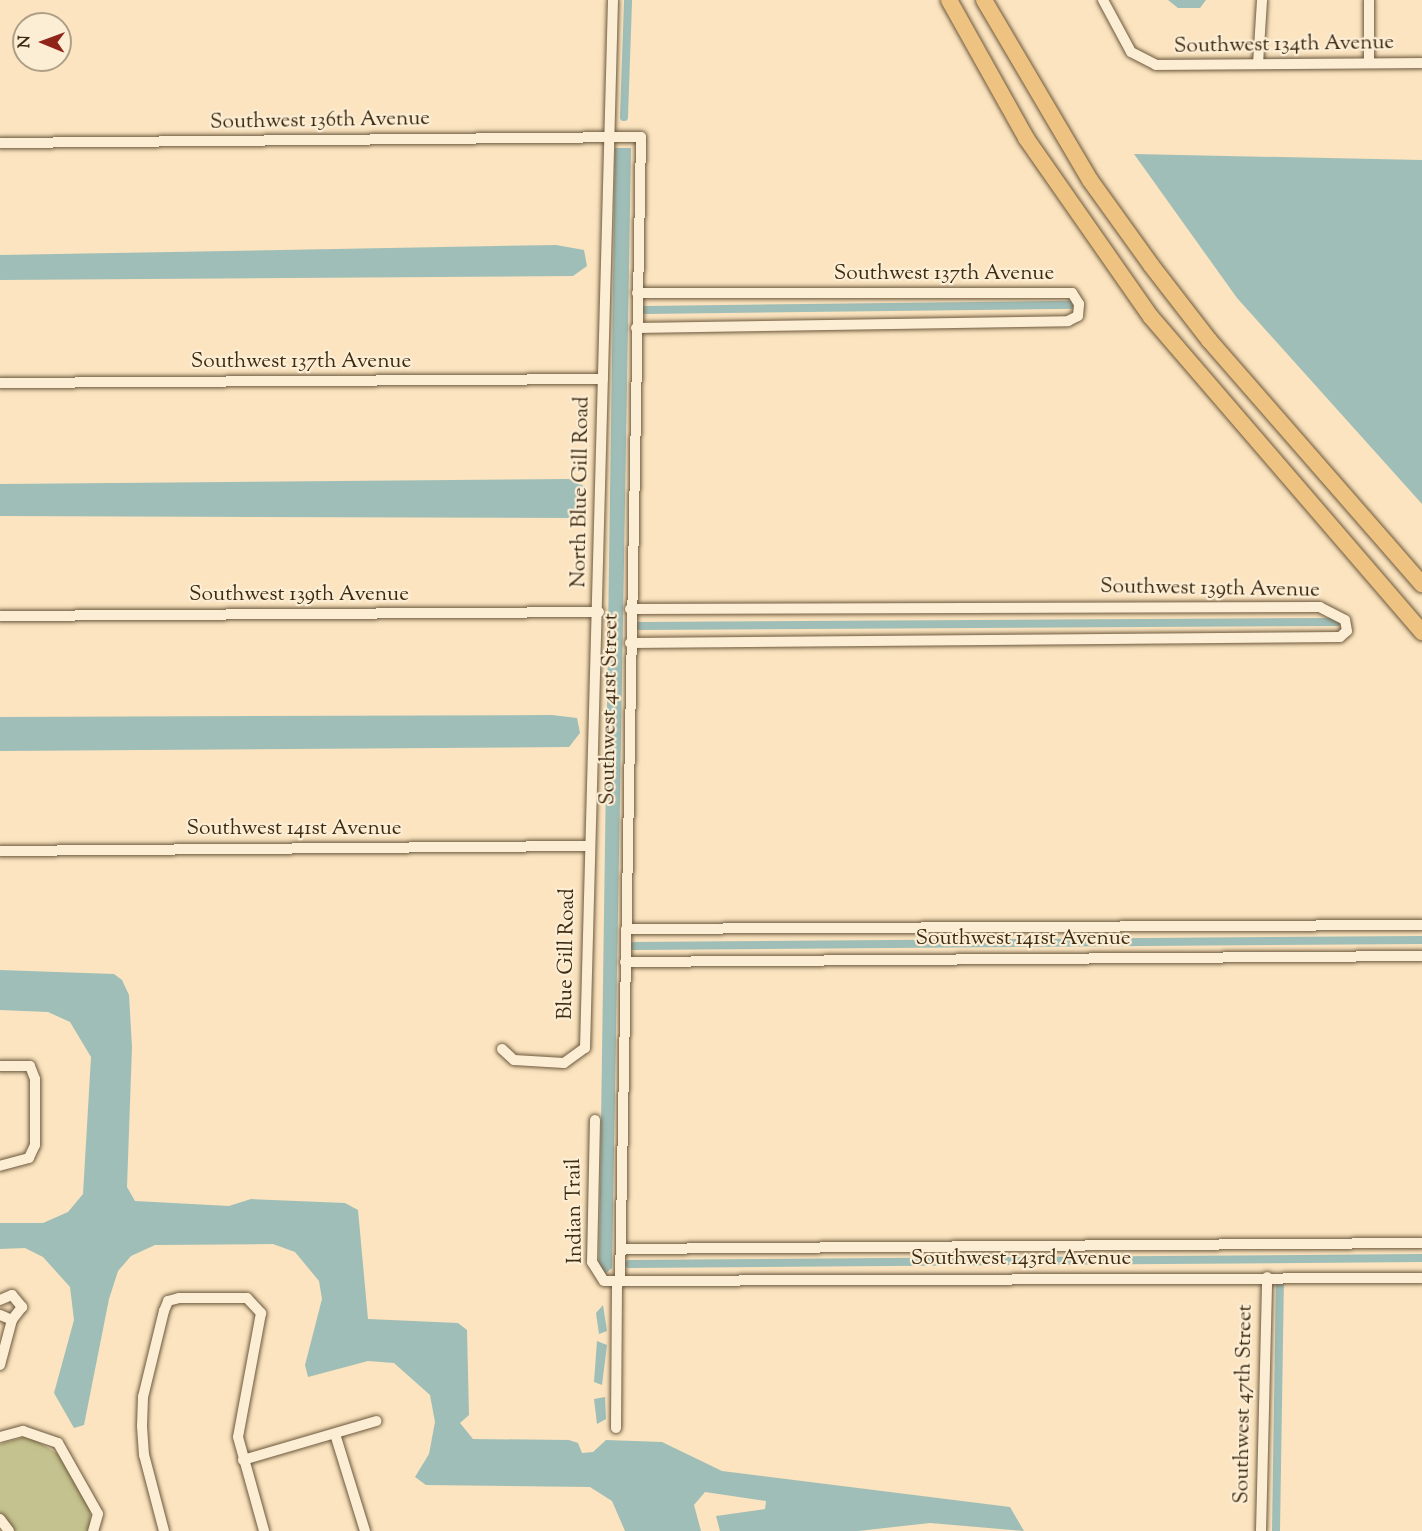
<!DOCTYPE html>
<html>
<head>
<meta charset="utf-8">
<style>
	body { margin:0 }
	#map { position:relative; width:1422px; height:1531px; overflow:hidden; background:#fbe4bf; font-family:"Sorts Mill Goudy",serif }
	div>[style] { position:absolute }
	[style*='--x'] { left:calc(var(--x)*1px); top:calc(var(--y)*1px); width:calc(var(--w)*1px); rotate:calc(var(--a)*1deg) }
	.green>* { inset:0; background:#c4c28e }
	.water>* { inset:0; background:#9fbeb7 }
	.canal>* { height:8px; margin:-4px; padding:0 4px; transform-origin:4px; border-radius:4px; background:#9fbeb7 }
	.roads { filter:drop-shadow(0 0 2px #6c583c) drop-shadow(0 0 2px #6c583c) }
	.minor>* { height:10px; margin:-5px; padding:0 5px; transform-origin:5px; border-radius:5px; background:#fcedd5 }
	.highway>* { height:16px; margin:-8px; padding:0 8px; transform-origin:8px; border-radius:8px; background:#eec280 }
	span { translate:-50% -50%; white-space:nowrap; text-align:center; line-height:1.15; -webkit-text-stroke:4.5px #fcedd5; paint-order:stroke }
	.street-label { font-size:21px; color:#3c2a11 }
	.north { position:absolute; left:12px; top:12px; width:60px; height:60px; box-sizing:border-box; background:#fcedd5; border:2px solid #af9f87; border-radius:50%; rotate:271deg; font-size:16px; font-weight:700; line-height:24px; text-align:center; color:#3c2a11 }
	.north::after { content:''; display:block; margin:auto; width:21px; height:27px; background:#8f2418; clip-path:polygon(50% 0,100% 100%,50% 72%,0 100%) }
</style>
</head>
<body>
<div id="map">
	<div class="green">
		<div style="clip-path:polygon(28px 1436px,60px 1455px,90px 1505px,90px 1531px,13px 1531px,0 1517px,0 1444px)"></div>
	</div>
	<div class="water">
		<div style="clip-path:polygon(1168px 0,1206px 0,1200px 8px,1178px 8px)"></div>
		<div style="clip-path:polygon(615px 148px,631px 148px,612px 1268px,605px 1274px,599px 1263px)"></div>
		<div style="clip-path:polygon(1134px 154px,1422px 160px,1422px 504px,1237px 298px)"></div>
		<div style="clip-path:polygon(556px 245px,584px 250px,587px 266px,573px 276px,0 280px,0 255px)"></div>
		<div style="clip-path:polygon(569px 479px,586px 487px,586px 505px,574px 518px,0 516px,0 484px)"></div>
		<div style="clip-path:polygon(552px 715px,577px 718px,580px 733px,569px 747px,0 751px,0 717px)"></div>
		<div style="clip-path:polygon(0 970px,114px 974px,122px 980px,129px 995px,132px 1047px,127px 1187px,135px 1201px,229px 1206px,251px 1199px,345px 1203px,358px 1210px,368px 1319px,458px 1323px,467px 1330px,469px 1415px,460px 1423px,473px 1439px,569px 1440px,578px 1443px,582px 1453px,593px 1452px,606px 1440px,662px 1442px,722px 1471px,1010px 1507px,1024px 1531px,930px 1523px,858px 1531px,720px 1531px,716px 1516px,765px 1509px,766px 1501px,705px 1492px,694px 1505px,701px 1531px,625px 1531px,612px 1501px,590px 1487px,426px 1485px,415px 1477px,429px 1454px,435px 1422px,430px 1395px,394px 1363px,368px 1361px,308px 1377px,305px 1365px,322px 1299px,319px 1281px,295px 1252px,273px 1244px,155px 1245px,131px 1256px,118px 1271px,109px 1299px,84px 1425px,74px 1428px,54px 1393px,74px 1320px,70px 1287px,43px 1257px,25px 1248px,0 1249px,0 1223px,43px 1223px,68px 1212px,83px 1194px,91px 1057px,70px 1022px,48px 1012px,0 1010px)"></div>
		<div style="clip-path:polygon(603px 1305px,607px 1331px,599px 1334px,596px 1313px)"></div>
		<div style="clip-path:polygon(597px 1341px,607px 1345px,602px 1385px,594px 1382px)"></div>
		<div style="clip-path:polygon(605px 1397px,606px 1419px,597px 1424px,594px 1399px)"></div>
	</div>
	<div class="canal">
		<div style="--x:624;--y:117;--w:117;--a:-88"></div>
		<div style="--x:645;--y:310;--w:429;--a:-0.7"></div>
		<div style="--x:639;--y:626;--w:698;--a:-0.33"></div>
		<div style="--x:634;--y:946;--w:788;--a:-0.44"></div>
		<div style="--x:629;--y:1264;--w:793;--a:-0.43"></div>
		<div style="--x:1276;--y:1531;--w:249;--a:-89.1"></div>
	</div>
	<div class="roads">
		<div class="minor">
			<div style="--x:1103;--y:0;--w:59;--a:61.7"></div>
			<div style="--x:1131;--y:52;--w:28;--a:27"></div>
			<div style="--x:1156;--y:65;--w:266;--a:-0.4"></div>
			<div style="--x:1369;--y:63;--w:63;--a:-90"></div>
			<div style="--x:1258;--y:64;--w:64;--a:-86.4"></div>
			<div style="--x:0;--y:143;--w:641;--a:-0.54"></div>
			<div style="--x:641;--y:137;--w:1145;--a:91.05"></div>
			<div style="--x:636;--y:328;--w:432;--a:-0.9"></div>
			<div style="--x:1068;--y:321;--w:11;--a:-27"></div>
			<div style="--x:1078;--y:316;--w:12;--a:-85"></div>
			<div style="--x:1079;--y:304;--w:13;--a:-122"></div>
			<div style="--x:1072;--y:293;--w:435;--a:180"></div>
			<div style="--x:0;--y:383;--w:603;--a:-0.38"></div>
			<div style="--x:0;--y:616;--w:599;--a:-0.38"></div>
			<div style="--x:630;--y:643;--w:710;--a:-0.48"></div>
			<div style="--x:1340;--y:637;--w:9;--a:-41"></div>
			<div style="--x:1347;--y:631;--w:11;--a:-100"></div>
			<div style="--x:1345;--y:620;--w:28;--a:-153"></div>
			<div style="--x:1320;--y:607;--w:690;--a:179.83"></div>
			<div style="--x:0;--y:851;--w:588;--a:-0.49"></div>
			<div style="--x:626;--y:929;--w:796;--a:-0.29"></div>
			<div style="--x:625;--y:962;--w:797;--a:-0.43"></div>
			<div style="--x:502;--y:1049;--w:16;--a:43"></div>
			<div style="--x:514;--y:1060;--w:50;--a:3.4"></div>
			<div style="--x:564;--y:1063;--w:26;--a:-36"></div>
			<div style="--x:585;--y:1048;--w:1048;--a:-88.47"></div>
			<div style="--x:0;--y:1066;--w:30;--a:0"></div>
			<div style="--x:30;--y:1066;--w:14;--a:69"></div>
			<div style="--x:35;--y:1079;--w:66;--a:90"></div>
			<div style="--x:35;--y:1145;--w:14;--a:115"></div>
			<div style="--x:29;--y:1158;--w:30;--a:165"></div>
			<div style="--x:595;--y:1120;--w:142;--a:91.2"></div>
			<div style="--x:592;--y:1262;--w:22;--a:58"></div>
			<div style="--x:604;--y:1281;--w:818;--a:-0.21"></div>
			<div style="--x:621;--y:1249;--w:801;--a:-0.43"></div>
			<div style="--x:0;--y:1300;--w:13;--a:-23"></div>
			<div style="--x:12;--y:1295;--w:16;--a:50"></div>
			<div style="--x:22;--y:1307;--w:16;--a:128"></div>
			<div style="--x:12;--y:1320;--w:13;--a:-157"></div>
			<div style="--x:0;--y:1365;--w:47;--a:-75.1"></div>
			<div style="--x:616;--y:1428;--w:146;--a:-89.6"></div>
			<div style="--x:335;--y:1434;--w:102;--a:72.8"></div>
			<div style="--x:0;--y:1437;--w:24;--a:-15"></div>
			<div style="--x:23;--y:1431;--w:37;--a:19"></div>
			<div style="--x:58;--y:1443;--w:81;--a:60.6"></div>
			<div style="--x:98;--y:1514;--w:18;--a:106"></div>
			<div style="--x:243;--y:1460;--w:139;--a:-16.3"></div>
			<div style="--x:0;--y:1519;--w:15;--a:53"></div>
			<div style="--x:164;--y:1531;--w:79;--a:-104.7"></div>
			<div style="--x:144;--y:1455;--w:29;--a:-94"></div>
			<div style="--x:142;--y:1426;--w:29;--a:-88"></div>
			<div style="--x:143;--y:1397;--w:89;--a:-76.3"></div>
			<div style="--x:164;--y:1311;--w:11;--a:-68"></div>
			<div style="--x:168;--y:1301;--w:11;--a:-15"></div>
			<div style="--x:179;--y:1298;--w:68;--a:0"></div>
			<div style="--x:247;--y:1298;--w:21;--a:47"></div>
			<div style="--x:261;--y:1313;--w:126;--a:100.5"></div>
			<div style="--x:238;--y:1437;--w:98;--a:74.5"></div>
			<div style="--x:1261;--y:1531;--w:254;--a:-88.6"></div>
		</div>
		<div class="highway">
			<div style="--x:949;--y:0;--w:158;--a:60.8"></div>
			<div style="--x:1026;--y:138;--w:218;--a:55.1"></div>
			<div style="--x:1151;--y:317;--w:416;--a:49.3"></div>
			<div style="--x:984;--y:0;--w:209;--a:59.5"></div>
			<div style="--x:1090;--y:180;--w:105;--a:54.3"></div>
			<div style="--x:1151;--y:265;--w:95;--a:52.3"></div>
			<div style="--x:1209;--y:340;--w:324;--a:48.9"></div>
		</div>
	</div>
	<div class="street-label">
		<span style="left:1284px;top:45px;rotate:-1deg">Southwest 134th Avenue</span>
		<span style="left:320px;top:121px;rotate:-1deg">Southwest 136th Avenue</span>
		<span style="left:944px;top:274px">Southwest 137th Avenue</span>
		<span style="left:301px;top:362px">Southwest 137th Avenue</span>
		<span style="left:581px;top:492px;rotate:-89deg">North Blue Gill Road</span>
		<span style="left:1210px;top:589px;rotate:1deg">Southwest 139th Avenue</span>
		<span style="left:299px;top:595px">Southwest 139th Avenue</span>
		<span style="left:610px;top:709px;rotate:-89deg">Southwest 41st Street</span>
		<span style="left:294px;top:829px">Southwest 141st Avenue</span>
		<span style="left:1023px;top:939px">Southwest 141st Avenue</span>
		<span style="left:567px;top:954px;rotate:-89deg">Blue Gill Road</span>
		<span style="left:575px;top:1211px;rotate:-91deg">Indian Trail</span>
		<span style="left:1021px;top:1259px">Southwest 143rd Avenue</span>
		<span style="left:1244px;top:1404px;rotate:-89deg">Southwest 47th Street</span>
	</div>
	<div class="north">N</div>
</div>
</body>
</html>
